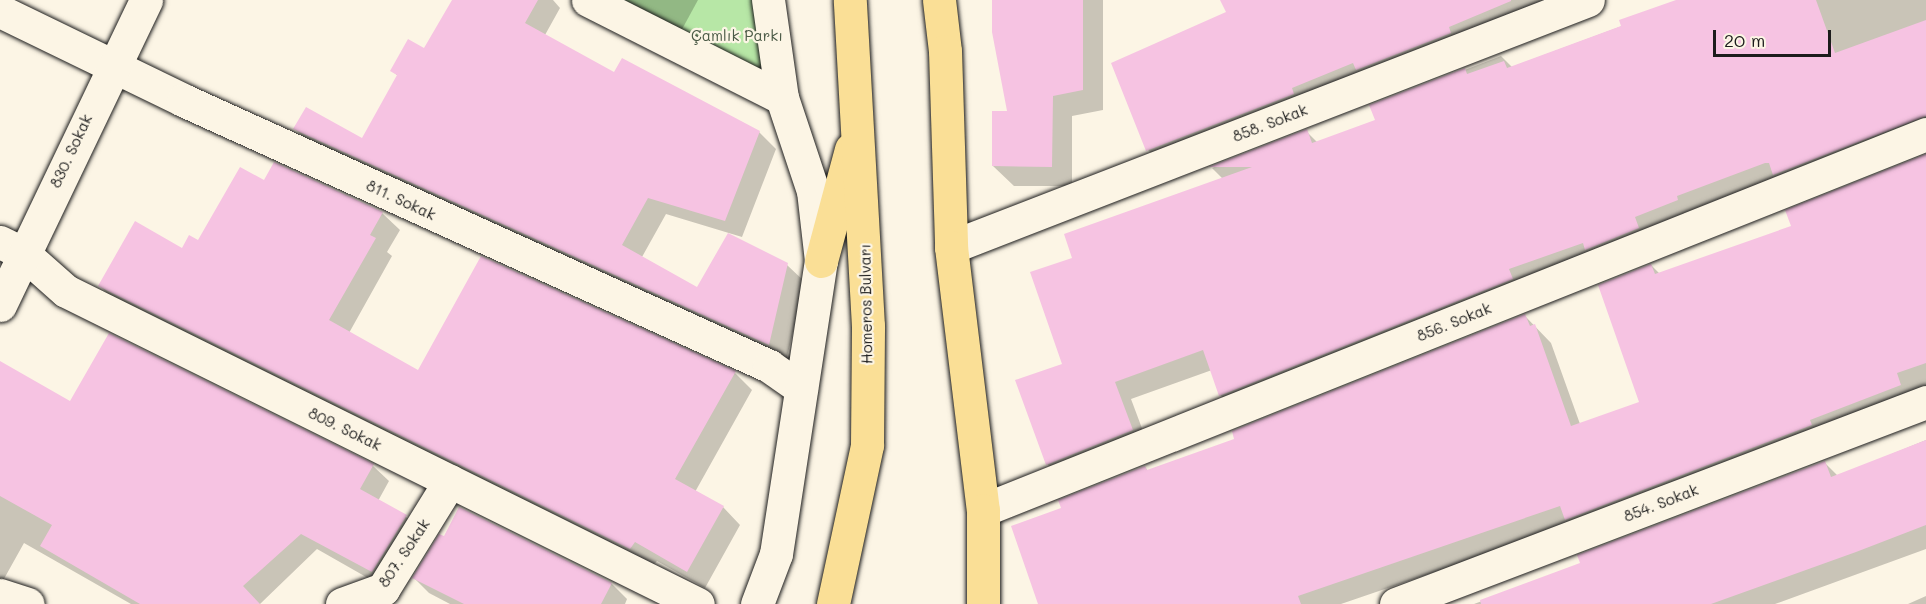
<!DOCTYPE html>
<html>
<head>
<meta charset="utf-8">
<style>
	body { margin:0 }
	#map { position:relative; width:1926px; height:604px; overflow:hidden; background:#fcf5e5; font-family:Mali,sans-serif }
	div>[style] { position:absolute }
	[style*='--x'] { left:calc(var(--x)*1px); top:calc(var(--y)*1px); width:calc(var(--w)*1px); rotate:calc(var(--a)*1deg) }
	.green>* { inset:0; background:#b7e7a6 }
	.shadow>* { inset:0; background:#0003 }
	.building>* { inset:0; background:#f6c3e2 }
	.roads { filter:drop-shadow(0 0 2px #1c1c1c) drop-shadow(0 0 2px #1c1c1c) }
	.street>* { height:33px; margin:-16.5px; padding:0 16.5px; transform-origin:16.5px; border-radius:16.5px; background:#fcf5e5 }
	.primary>* { height:33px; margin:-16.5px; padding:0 16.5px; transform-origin:16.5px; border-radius:16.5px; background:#fadf96 }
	span { translate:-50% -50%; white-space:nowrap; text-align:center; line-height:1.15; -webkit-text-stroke:4.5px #fcf5e5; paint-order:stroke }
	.park-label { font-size:15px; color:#4a5945 }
	.street-label { font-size:15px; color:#1c1c1c }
	.scale { position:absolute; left:1713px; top:30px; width:118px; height:27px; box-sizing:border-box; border:3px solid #1c1c1c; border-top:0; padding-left:8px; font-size:18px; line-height:21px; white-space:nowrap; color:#1c1c1c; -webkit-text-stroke:4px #fcf5e5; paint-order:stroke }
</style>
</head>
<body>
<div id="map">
	<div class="green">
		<div style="clip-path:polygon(588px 0,768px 0,782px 98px)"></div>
	</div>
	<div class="shadow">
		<div style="clip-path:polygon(453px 0,553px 0,560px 8px,545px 35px,614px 74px,759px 132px,776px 149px,742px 237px,666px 214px,642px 257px,698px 289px,787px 265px,805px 282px,786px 361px,312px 146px,295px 129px,362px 140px,398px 76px,392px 71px,425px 50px)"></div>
		<div style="clip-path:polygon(622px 0,698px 0,680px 33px)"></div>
		<div style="clip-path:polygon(993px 0,1103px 0,1103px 110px,1072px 116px,1072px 186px,1014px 186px,993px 166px,1009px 113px)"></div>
		<div style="clip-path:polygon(1234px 0,1576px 0,1165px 167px,1148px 150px)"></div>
		<div style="clip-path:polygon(1692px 0,1926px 0,1926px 137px,1237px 412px,1220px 395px,1212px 370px,1131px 399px,1149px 447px,1064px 481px,1047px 464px,1064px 364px,1074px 258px,1223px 179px,1212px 168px,1306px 131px,1318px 143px,1377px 121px,1371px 106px,1501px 56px,1512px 67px)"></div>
		<div style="clip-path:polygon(1926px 156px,1926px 386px,1572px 525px,1341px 604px,1040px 604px,1063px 509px,1145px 467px,1148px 471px,1236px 440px,1525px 316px,1551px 343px,1580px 424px,1641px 403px,1651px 265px,1660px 274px,1793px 227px)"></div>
		<div style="clip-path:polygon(265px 182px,382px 213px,400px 230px,387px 252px,392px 256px,349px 333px,418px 372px,735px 373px,752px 390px,695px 492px,723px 507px,740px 525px,705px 588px,657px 561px,651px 568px,117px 303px,100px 286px,199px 242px)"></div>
		<div style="clip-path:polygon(0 363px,70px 403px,373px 466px,389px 481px,378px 501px,406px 517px,422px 533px,382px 586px,317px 549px,260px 604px,131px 604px,24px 543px,0 586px)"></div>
		<div style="clip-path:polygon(1926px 440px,1926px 549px,1775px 604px,1474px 604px,1582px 564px,1824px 462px,1838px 476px)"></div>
		<div style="clip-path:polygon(414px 578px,612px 584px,627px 599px,625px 604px,450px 604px,429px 593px)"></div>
		<div style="clip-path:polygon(1926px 596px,1926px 604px,1908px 604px)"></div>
	</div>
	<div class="building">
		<div style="clip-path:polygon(452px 0,538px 0,525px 23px,614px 72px,622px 58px,760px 131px,725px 221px,648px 198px,622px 245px,697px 287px,728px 233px,788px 263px,769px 345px,293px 129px,306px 107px,362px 138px,397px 75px,390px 71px,408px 39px,424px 48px)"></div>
		<div style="clip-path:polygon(992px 0,1083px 0,1083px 90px,1053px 96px,1052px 167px,992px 166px,992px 111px,1007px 111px,992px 32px)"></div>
		<div style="clip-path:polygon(1220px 0,1511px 0,1511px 1px,1449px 27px,1451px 33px,1356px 70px,1353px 63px,1292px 88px,1294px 94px,1146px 151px,1111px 63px,1226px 12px)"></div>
		<div style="clip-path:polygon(1676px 0,1816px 0,1835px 53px,1926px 20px,1926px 116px,1773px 175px,1769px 163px,1765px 163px,1677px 196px,1678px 200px,1635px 217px,1639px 228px,1585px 250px,1583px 243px,1509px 269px,1513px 279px,1219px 396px,1203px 350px,1115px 382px,1133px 430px,1046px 465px,1015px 380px,1062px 364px,1030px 272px,1072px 258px,1064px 234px,1252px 167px,1209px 167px,1307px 129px,1312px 143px,1375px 120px,1369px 105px,1465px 68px,1467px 74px,1504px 61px,1507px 68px,1621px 26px,1619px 20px)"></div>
		<div style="clip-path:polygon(1926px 154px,1926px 363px,1897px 373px,1901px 385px,1810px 420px,1812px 425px,1565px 520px,1560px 506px,1298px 596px,1301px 604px,1038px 604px,1011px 526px,1061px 508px,1058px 500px,1145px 466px,1147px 470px,1234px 439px,1232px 431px,1525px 314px,1530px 326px,1535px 324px,1571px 426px,1639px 402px,1598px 285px,1651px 264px,1655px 274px,1791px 226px,1785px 210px)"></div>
		<div style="clip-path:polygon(274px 162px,383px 212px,370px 235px,376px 238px,329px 320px,418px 370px,481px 256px,736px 371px,675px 479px,724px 506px,687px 572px,635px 542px,630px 549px,98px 286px,135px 221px,182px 248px,189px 235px,198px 240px,240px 167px,264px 180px)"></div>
		<div style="clip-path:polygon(109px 333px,374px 464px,360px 489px,407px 515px,372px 572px,301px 534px,243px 586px,260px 604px,140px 604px,40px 546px,52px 525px,0 496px,0 361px,70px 401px)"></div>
		<div style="clip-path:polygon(1926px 440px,1926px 525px,1856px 552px,1711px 604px,1481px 604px,1480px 600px,1580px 563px,1577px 555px,1825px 461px,1831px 477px)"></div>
		<div style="clip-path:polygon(459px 507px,612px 583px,601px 604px,464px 604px,412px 578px,439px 534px,444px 536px)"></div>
	</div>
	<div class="roads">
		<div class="street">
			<div style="--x:588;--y:0;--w:217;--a:26.8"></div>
			<div style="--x:0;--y:11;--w:203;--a:25.9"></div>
			<div style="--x:183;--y:100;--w:644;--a:24.41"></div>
			<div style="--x:769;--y:366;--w:39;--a:35"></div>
			<div style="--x:0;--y:242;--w:25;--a:26"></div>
			<div style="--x:23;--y:253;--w:57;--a:41.5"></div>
			<div style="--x:66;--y:291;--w:705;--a:26.35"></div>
			<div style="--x:951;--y:247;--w:683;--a:-21.19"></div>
			<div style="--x:0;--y:305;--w:338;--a:-64.4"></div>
			<div style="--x:983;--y:510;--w:1015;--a:-21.74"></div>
			<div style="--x:0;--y:595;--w:29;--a:18"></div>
			<div style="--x:342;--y:604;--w:44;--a:-20.1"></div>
			<div style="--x:383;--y:589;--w:127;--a:-58.2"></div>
			<div style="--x:757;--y:604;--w:53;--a:-69.2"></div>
			<div style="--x:776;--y:554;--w:296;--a:-81.3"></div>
			<div style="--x:821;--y:261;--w:70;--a:-96.5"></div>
			<div style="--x:813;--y:191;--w:98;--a:-108.4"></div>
			<div style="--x:782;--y:98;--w:99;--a:-98.1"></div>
			<div style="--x:1396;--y:604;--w:567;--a:-20.86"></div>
		</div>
		<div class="primary">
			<div style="--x:939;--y:0;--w:51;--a:83.3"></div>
			<div style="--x:945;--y:51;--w:196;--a:88.2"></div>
			<div style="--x:951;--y:247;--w:265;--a:83.1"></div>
			<div style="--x:983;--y:510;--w:94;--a:90"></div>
			<div style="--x:821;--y:261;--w:116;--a:-75"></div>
			<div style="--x:833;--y:604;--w:163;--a:-77.9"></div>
			<div style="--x:867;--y:445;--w:119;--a:-89.5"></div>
			<div style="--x:868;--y:326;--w:326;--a:-93.2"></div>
		</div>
	</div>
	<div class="park-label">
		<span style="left:737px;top:36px">Çamlık Parkı</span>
	</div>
	<div class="street-label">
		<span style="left:1270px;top:123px;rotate:-21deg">858. Sokak</span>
		<span style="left:71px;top:151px;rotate:-65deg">830. Sokak</span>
		<span style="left:401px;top:200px;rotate:25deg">811. Sokak</span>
		<span style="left:866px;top:304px;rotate:-91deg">Homeros Bulvarı</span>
		<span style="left:1454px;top:322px;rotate:-22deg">856. Sokak</span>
		<span style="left:345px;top:429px;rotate:26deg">809. Sokak</span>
		<span style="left:1661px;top:503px;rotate:-21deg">854. Sokak</span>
		<span style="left:404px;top:553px;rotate:-56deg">807. Sokak</span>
	</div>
	<div class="scale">20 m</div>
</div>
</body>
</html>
